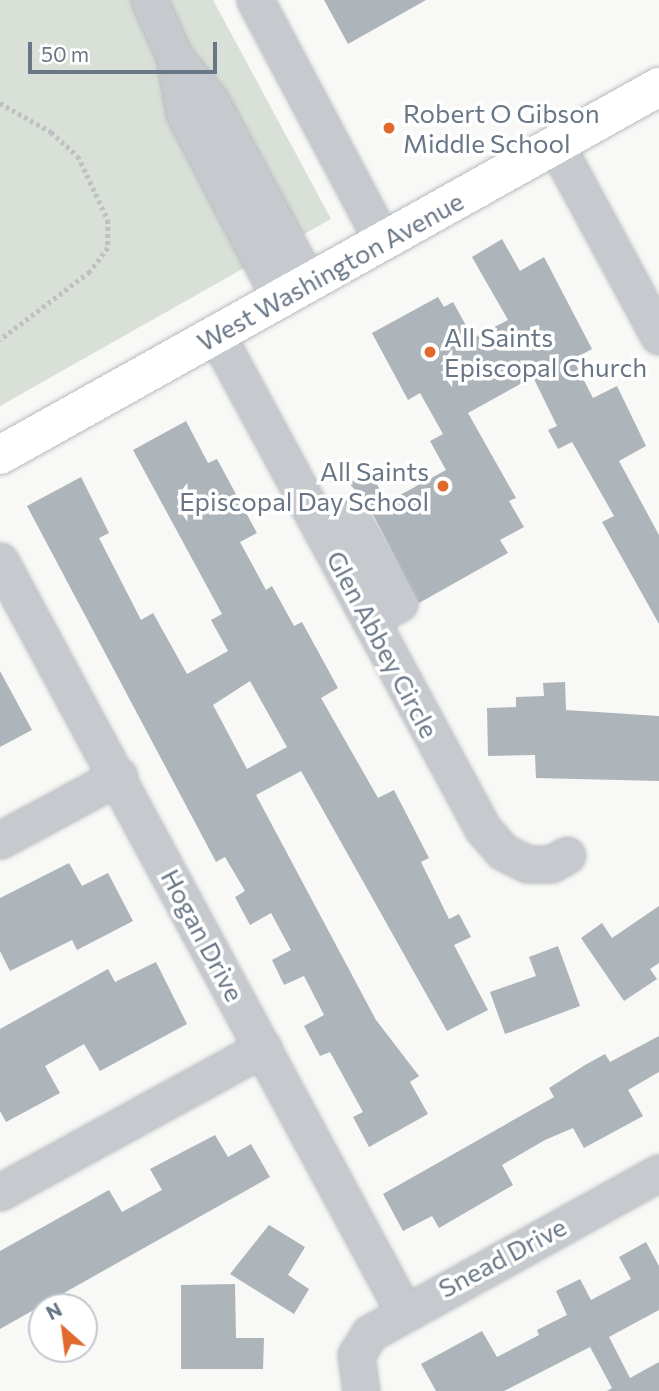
<!DOCTYPE html>
<html>
<head>
<meta charset="utf-8">
<style>
	body { margin:0 }
	#map { position:relative; width:659px; height:1391px; overflow:hidden; background:#f8f8f6; font-family:Commissioner,sans-serif }
	div>[style] { position:absolute }
	[style*='--x'] { left:calc(var(--x)*1px); top:calc(var(--y)*1px); width:calc(var(--w)*1px); rotate:calc(var(--a)*1deg) }
	.green>* { inset:0; background:#d9e0d7 }
	.building>* { inset:0; background:#adb4ba }
	.path>* { height:4.5px; margin-top:-2.25px; transform-origin:0; background:repeating-linear-gradient(90deg,#bec0c2 0 3.5px,transparent 0 7px) }
	.roads { filter:drop-shadow(0 0 2px #b7bbbf) drop-shadow(0 0 2px #b7bbbf) }
	.minor>* { height:35px; margin:-17.5px; padding:0 17.5px; transform-origin:17.5px; border-radius:17.5px; background:#c6c9cd }
	.major>* { height:38px; margin:-19px; padding:0 19px; transform-origin:19px; border-radius:19px; background:#fff }
	.dots>* { width:19px; height:19px; translate:-50% -50%; box-sizing:border-box; border:4px solid #fff; border-radius:50% }
	span { translate:-50% -50%; white-space:nowrap; text-align:center; line-height:1.15; -webkit-text-stroke:7px #fff; paint-order:stroke }
	.poi-label { font-size:26px; color:#687686 }
	.left { translate:0 -50%; text-align:left }
	.right { translate:-100% -50%; text-align:right }
	.street-label { font-size:26px; color:#687686 }
	.north { position:absolute; left:28px; top:1293px; width:70px; height:70px; box-sizing:border-box; background:#fff; border:2px solid #c3c8cf; border-radius:50%; rotate:332deg; font-size:19px; font-weight:700; line-height:28px; text-align:center; color:#687686 }
	.north::after { content:''; display:block; margin:auto; width:24px; height:32px; background:#e0692e; clip-path:polygon(50% 0,100% 100%,50% 72%,0 100%) }
	.scale { position:absolute; left:28px; top:42px; width:189px; height:32px; box-sizing:border-box; border:4px solid #687686; border-top:0; padding-left:9px; font-size:21px; line-height:24px; white-space:nowrap; color:#687686; -webkit-text-stroke:5px #fff; paint-order:stroke }
</style>
</head>
<body>
<div id="map">
	<div class="green">
		<div style="clip-path:polygon(0 0,213px 0,331px 219px,0 406px)"></div>
	</div>
	<div class="building">
		<div style="clip-path:polygon(324px 0,426px 0,348px 44px)"></div>
		<div style="clip-path:polygon(502px 239px,520px 271px,544px 257px,592px 349px,573px 359px,593px 398px,617px 386px,646px 446px,619px 461px,659px 535px,659px 624px,602px 522px,614px 516px,572px 442px,558px 449px,548px 430px,557px 426px,533px 377px,468px 413px,516px 498px,509px 501px,524px 527px,500px 540px,508px 553px,419px 603px,368px 505px,349px 483px,370px 472px,387px 502px,446px 470px,430px 441px,443px 434px,420px 393px,408px 400px,372px 333px,438px 297px,444px 307px,453px 302px,473px 338px,508px 320px,472px 257px)"></div>
		<div style="clip-path:polygon(evenodd,186px 421px,208px 463px,217px 459px,257px 533px,240px 542px,266px 590px,272px 586px,294px 626px,302px 622px,338px 688px,321px 698px,378px 798px,394px 790px,429px 858px,421px 862px,449px 919px,459px 914px,471px 937px,454px 945px,488px 1010px,447px 1031px,301px 771px,256px 795px,376px 1020px,419px 1076px,410px 1082px,428px 1114px,369px 1147px,353px 1117px,363px 1112px,330px 1052px,320px 1056px,304px 1026px,324px 1015px,304px 976px,284px 985px,272px 960px,291px 950px,271px 913px,250px 925px,235px 897px,245px 891px,225px 857px,216px 862px,27px 506px,81px 477px,109px 533px,99px 538px,141px 620px,153px 613px,187px 674px,228px 651px,211px 620px,222px 614px,133px 450px,186px 421px,250px 681px,287px 747px,247px 769px,213px 705px,250px 681px)"></div>
		<div style="clip-path:polygon(0 671px,32px 730px,0 747px)"></div>
		<div style="clip-path:polygon(565px 682px,566px 710px,659px 716px,659px 781px,536px 778px,535px 755px,488px 756px,487px 708px,516px 707px,516px 697px,544px 696px,543px 683px)"></div>
		<div style="clip-path:polygon(69px 863px,82px 886px,108px 873px,133px 921px,77px 950px,72px 940px,10px 971px,0 951px,0 898px)"></div>
		<div style="clip-path:polygon(659px 906px,659px 963px,650px 969px,657px 979px,624px 1001px,581px 938px,602px 923px,612px 938px)"></div>
		<div style="clip-path:polygon(558px 946px,580px 1006px,505px 1034px,490px 992px,536px 976px,529px 957px)"></div>
		<div style="clip-path:polygon(156px 962px,187px 1024px,100px 1071px,84px 1044px,45px 1066px,60px 1093px,6px 1122px,0 1111px,0 1029px,108px 969px,115px 982px)"></div>
		<div style="clip-path:polygon(659px 1036px,659px 1072px,628px 1090px,643px 1116px,584px 1148px,573px 1128px,545px 1140px,502px 1165px,513px 1185px,439px 1228px,432px 1216px,403px 1231px,383px 1194px,554px 1097px,549px 1088px,585px 1065px,605px 1054px,610px 1062px)"></div>
		<div style="clip-path:polygon(215px 1135px,228px 1157px,251px 1144px,270px 1177px,0 1329px,0 1251px,109px 1190px,122px 1212px,162px 1190px,150px 1169px)"></div>
		<div style="clip-path:polygon(269px 1225px,305px 1247px,288px 1275px,309px 1289px,294px 1314px,230px 1274px)"></div>
		<div style="clip-path:polygon(646px 1242px,659px 1266px,659px 1310px,609px 1337px,630px 1378px,659px 1362px,659px 1391px,607px 1391px,612px 1388px,590px 1347px,504px 1391px,436px 1391px,421px 1364px,482px 1331px,497px 1357px,539px 1335px,537px 1330px,567px 1315px,556px 1291px,580px 1279px,591px 1300px,631px 1279px,619px 1257px)"></div>
		<div style="clip-path:polygon(235px 1284px,236px 1338px,264px 1338px,263px 1369px,181px 1369px,181px 1285px)"></div>
	</div>
	<div class="path">
		<div style="--x:0;--y:103;--w:59;--a:29.6"></div>
		<div style="--x:51;--y:132;--w:36;--a:42"></div>
		<div style="--x:78;--y:156;--w:71;--a:64.9"></div>
		<div style="--x:108;--y:220;--w:28;--a:90"></div>
		<div style="--x:108;--y:248;--w:30;--a:127"></div>
		<div style="--x:90;--y:272;--w:113;--a:142.9"></div>
	</div>
	<div class="roads">
		<div class="minor">
			<div style="--x:149;--y:0;--w:61;--a:65.9"></div>
			<div style="--x:174;--y:56;--w:58;--a:80"></div>
			<div style="--x:184;--y:113;--w:208;--a:62.6"></div>
			<div style="--x:255;--y:0;--w:274;--a:62.1"></div>
			<div style="--x:176;--y:59;--w:53;--a:50.3"></div>
			<div style="--x:210;--y:100;--w:207;--a:61.7"></div>
			<div style="--x:556;--y:145;--w:217;--a:61.7"></div>
			<div style="--x:216;--y:334;--w:562;--a:61.66"></div>
			<div style="--x:483;--y:829;--w:30;--a:49"></div>
			<div style="--x:503;--y:852;--w:28;--a:26"></div>
			<div style="--x:528;--y:864;--w:23;--a:0"></div>
			<div style="--x:551;--y:864;--w:18;--a:-29"></div>
			<div style="--x:321;--y:529;--w:32;--a:-26"></div>
			<div style="--x:350;--y:515;--w:101;--a:60.9"></div>
			<div style="--x:399;--y:603;--w:33;--a:151"></div>
			<div style="--x:0;--y:561;--w:851;--a:61.72"></div>
			<div style="--x:0;--y:840;--w:135;--a:-28.3"></div>
			<div style="--x:0;--y:1192;--w:300;--a:-28.7"></div>
			<div style="--x:361;--y:1391;--w:36;--a:-98"></div>
			<div style="--x:356;--y:1355;--w:26;--a:-58"></div>
			<div style="--x:370;--y:1333;--w:330;--a:-29"></div>
		</div>
		<div class="major">
			<div style="--x:0;--y:455;--w:755;--a:-29.18"></div>
		</div>
	</div>
	<div class="dots">
		<div style="left:389px;top:128px;background:#e0692e"></div>
		<div style="left:430px;top:352px;background:#e0692e"></div>
		<div style="left:443px;top:486px;background:#e0692e"></div>
	</div>
	<div class="poi-label">
		<span class="left" style="left:403px;top:128px">Robert O Gibson<br>Middle School</span>
		<span class="left" style="left:444px;top:352px">All Saints<br>Episcopal Church</span>
		<span class="right" style="left:429px;top:486px">All Saints<br>Episcopal Day School</span>
	</div>
	<div class="street-label">
		<span style="left:330px;top:271px;rotate:-29deg">West Washington Avenue</span>
		<span style="left:383px;top:644px;rotate:62deg">Glen Abbey Circle</span>
		<span style="left:203px;top:935px;rotate:62deg">Hogan Drive</span>
		<span style="left:502px;top:1257px;rotate:-28deg">Snead Drive</span>
	</div>
	<div class="north">N</div>
	<div class="scale">50 m</div>
</div>
</body>
</html>
